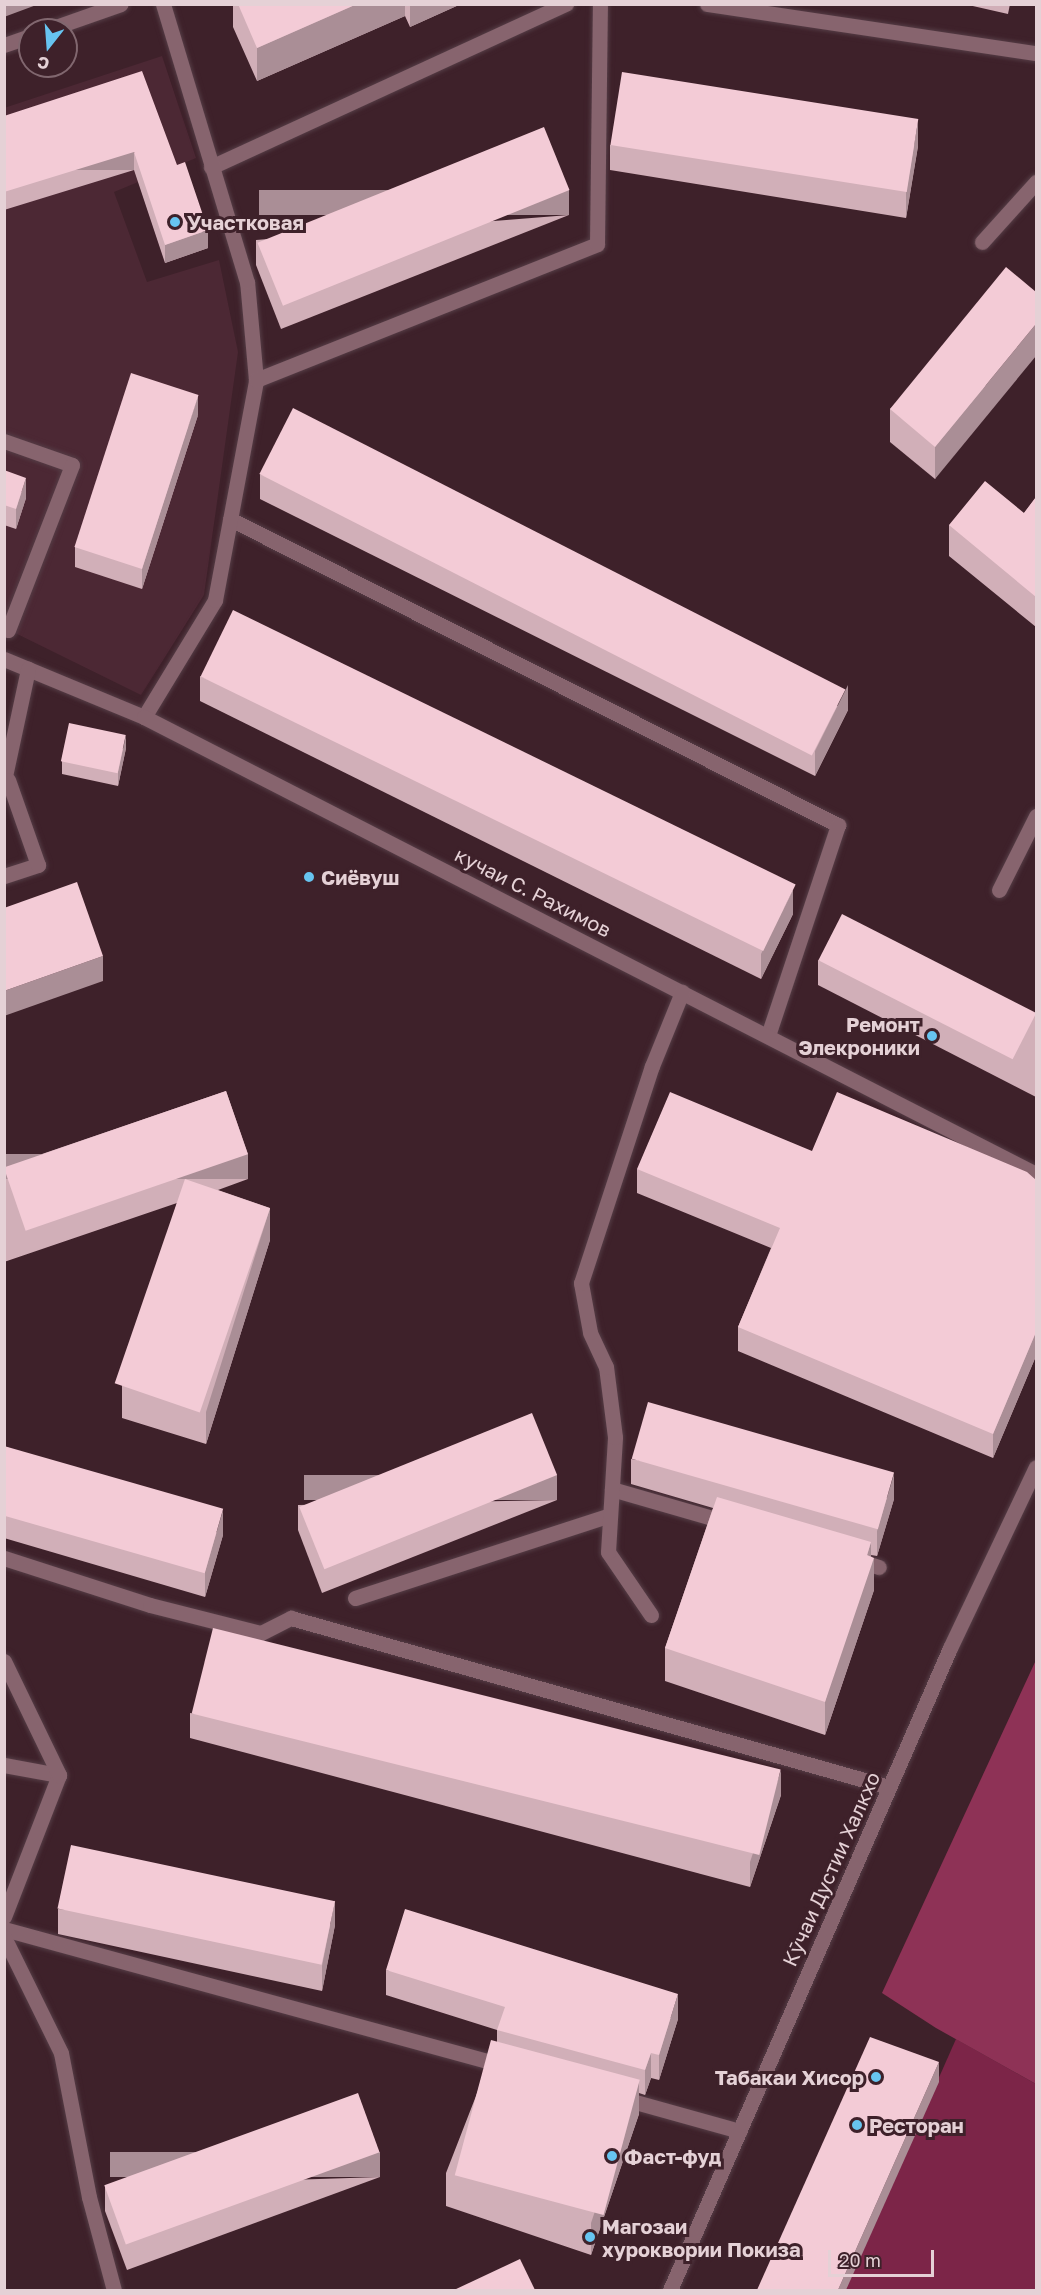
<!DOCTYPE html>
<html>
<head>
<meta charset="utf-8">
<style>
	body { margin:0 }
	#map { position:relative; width:1041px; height:2295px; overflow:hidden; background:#3e212a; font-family:"Golos Text",sans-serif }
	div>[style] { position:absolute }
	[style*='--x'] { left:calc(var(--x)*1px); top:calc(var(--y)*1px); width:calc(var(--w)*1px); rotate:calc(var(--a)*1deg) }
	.built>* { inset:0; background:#4c2834 }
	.green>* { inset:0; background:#7c2548 }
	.forest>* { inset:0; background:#8e3256 }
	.roads { filter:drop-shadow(0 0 2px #553d46) drop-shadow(0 0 2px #553d46) }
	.service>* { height:15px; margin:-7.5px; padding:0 7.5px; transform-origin:7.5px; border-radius:7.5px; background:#87646e }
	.pedestrian>* { height:15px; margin:-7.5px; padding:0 7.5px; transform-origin:7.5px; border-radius:7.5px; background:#87646e }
	.minor>* { height:15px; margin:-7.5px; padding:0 7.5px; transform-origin:7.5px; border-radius:7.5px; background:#87646e }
	.tertiary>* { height:15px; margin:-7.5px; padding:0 7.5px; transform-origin:7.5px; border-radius:7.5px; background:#87646e }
	.wall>* { inset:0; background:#d1afb8 }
	.shaded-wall>* { inset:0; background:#aa8e96; transform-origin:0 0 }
	.building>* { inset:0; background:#f3cbd6; transform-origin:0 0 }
	.dots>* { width:16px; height:16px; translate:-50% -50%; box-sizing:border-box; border:3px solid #3e212a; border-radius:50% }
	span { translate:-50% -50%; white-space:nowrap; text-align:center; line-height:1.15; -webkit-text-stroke:6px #3e212a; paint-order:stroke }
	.poi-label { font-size:20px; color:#e5d1d6; font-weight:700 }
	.left { translate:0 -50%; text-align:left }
	.right { translate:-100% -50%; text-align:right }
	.street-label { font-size:20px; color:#e5d1d6 }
	.frame { position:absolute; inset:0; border:6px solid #e5d1d6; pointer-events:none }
	.north { position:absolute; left:18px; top:18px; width:60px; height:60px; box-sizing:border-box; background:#3e212a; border:2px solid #81676f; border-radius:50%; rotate:197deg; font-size:16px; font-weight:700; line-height:24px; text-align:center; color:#e5d1d6 }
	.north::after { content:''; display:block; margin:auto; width:21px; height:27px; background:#67c4f0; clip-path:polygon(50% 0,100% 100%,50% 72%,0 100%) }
	.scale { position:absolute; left:828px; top:2250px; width:106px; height:27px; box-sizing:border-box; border:3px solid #e5d1d6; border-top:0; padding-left:8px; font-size:18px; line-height:21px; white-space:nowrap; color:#e5d1d6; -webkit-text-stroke:4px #3e212a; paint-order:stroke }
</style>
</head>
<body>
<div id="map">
	<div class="built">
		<div style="clip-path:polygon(162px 56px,196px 158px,114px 192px,147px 282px,219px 260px,238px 352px,204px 595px,141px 695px,5px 628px,4px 108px)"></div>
	</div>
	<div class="green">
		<div style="clip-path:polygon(956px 2039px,1036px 2084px,1036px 2290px,845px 2290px)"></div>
	</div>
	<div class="forest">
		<div style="clip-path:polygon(1036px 1660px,1036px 2084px,936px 2028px,882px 1993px)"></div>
	</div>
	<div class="roads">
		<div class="service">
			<div style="--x:707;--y:4;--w:333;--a:8.5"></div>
			<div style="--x:47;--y:30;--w:78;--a:-19.4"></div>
			<div style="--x:4;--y:45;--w:28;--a:-19"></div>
			<div style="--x:211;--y:167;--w:391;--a:-24.7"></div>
			<div style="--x:230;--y:519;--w:681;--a:26.72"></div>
			<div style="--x:838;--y:825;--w:222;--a:108.4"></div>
			<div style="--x:144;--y:717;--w:137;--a:-58.7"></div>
			<div style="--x:215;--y:600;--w:224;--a:-79.4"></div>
			<div style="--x:256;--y:380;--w:98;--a:-95.2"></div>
			<div style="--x:999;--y:890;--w:83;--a:-63.4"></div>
			<div style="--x:4;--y:1558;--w:153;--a:17.8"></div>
			<div style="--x:150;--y:1605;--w:114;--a:14.2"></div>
			<div style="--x:261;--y:1633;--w:34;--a:-27"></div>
			<div style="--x:291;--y:1618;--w:621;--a:15.78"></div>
			<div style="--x:4;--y:1765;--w:56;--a:10.3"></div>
			<div style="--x:59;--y:1775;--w:152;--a:111.2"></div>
			<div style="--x:4;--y:1929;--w:516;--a:15.27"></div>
			<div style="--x:621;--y:2098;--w:123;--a:15.6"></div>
		</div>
		<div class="pedestrian">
			<div style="--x:163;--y:4;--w:290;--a:73.2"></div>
			<div style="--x:256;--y:380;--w:367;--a:-21.7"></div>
			<div style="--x:597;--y:244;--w:240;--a:-89.3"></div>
			<div style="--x:4;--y:441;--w:72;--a:19.4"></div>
			<div style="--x:72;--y:465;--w:177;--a:111.2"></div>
			<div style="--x:4;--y:1661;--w:127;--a:64.2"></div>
			<div style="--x:4;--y:1937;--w:129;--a:63.8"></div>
			<div style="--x:61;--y:2053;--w:147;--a:79"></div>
			<div style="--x:89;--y:2197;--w:96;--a:75"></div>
		</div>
		<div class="minor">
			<div style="--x:982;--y:242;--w:81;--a:-48"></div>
			<div style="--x:4;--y:659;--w:152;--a:22.5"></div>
			<div style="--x:144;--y:717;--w:1002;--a:27.13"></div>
			<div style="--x:4;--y:781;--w:115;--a:-77.9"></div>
			<div style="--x:4;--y:876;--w:36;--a:-18"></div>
			<div style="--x:38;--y:865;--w:90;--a:-109.4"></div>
			<div style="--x:612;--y:1489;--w:123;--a:16.1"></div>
			<div style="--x:854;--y:1559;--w:26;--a:18"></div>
			<div style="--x:355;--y:1598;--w:268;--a:-18"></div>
			<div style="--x:651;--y:1615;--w:76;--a:-124.3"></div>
			<div style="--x:608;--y:1552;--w:115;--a:-86.5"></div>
			<div style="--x:615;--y:1437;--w:71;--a:-97.3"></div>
			<div style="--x:606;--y:1367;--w:38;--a:-115"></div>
			<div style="--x:590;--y:1332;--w:50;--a:-100.4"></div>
			<div style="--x:581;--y:1283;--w:228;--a:-71.9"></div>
			<div style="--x:652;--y:1066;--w:80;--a:-67.9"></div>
		</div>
		<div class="tertiary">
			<div style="--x:670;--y:2290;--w:700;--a:-66.44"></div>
			<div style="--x:950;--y:1648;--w:200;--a:-64.6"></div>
		</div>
	</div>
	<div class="wall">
		<div style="clip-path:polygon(233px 4px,461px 4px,410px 27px,405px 16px,257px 81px,233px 27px)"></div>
		<div style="clip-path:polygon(964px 4px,1010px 4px,1008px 14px)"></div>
		<div style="clip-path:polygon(4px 116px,177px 165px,208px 248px,165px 263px,134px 170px,4px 210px)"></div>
		<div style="clip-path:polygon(610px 145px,918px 146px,906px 218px,610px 170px)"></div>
		<div style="clip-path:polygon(569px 215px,281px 329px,256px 265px,256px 240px)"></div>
		<div style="clip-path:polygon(1036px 292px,935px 479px,890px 442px,890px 409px)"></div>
		<div style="clip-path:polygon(198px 415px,142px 589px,75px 567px,75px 547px)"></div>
		<div style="clip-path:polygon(4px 470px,26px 498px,16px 529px,4px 525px)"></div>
		<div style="clip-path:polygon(260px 474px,848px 710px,815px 776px,260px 499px)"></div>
		<div style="clip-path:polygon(1036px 497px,1036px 627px,949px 556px,949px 525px,1024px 513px)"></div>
		<div style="clip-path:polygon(200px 676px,793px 914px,761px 979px,200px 701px)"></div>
		<div style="clip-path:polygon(126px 748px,118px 786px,62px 774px,62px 761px)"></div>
		<div style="clip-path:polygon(818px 960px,1036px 1014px,1036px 1097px,818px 985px)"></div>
		<div style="clip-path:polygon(226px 1091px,248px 1154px,248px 1179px,218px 1190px,270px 1208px,270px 1240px,206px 1444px,122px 1418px,122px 1386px,177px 1203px,4px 1262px,4px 1167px)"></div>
		<div style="clip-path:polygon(812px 1151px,1036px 1180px,1036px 1356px,993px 1458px,738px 1351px,738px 1327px,771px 1248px,637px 1193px,637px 1169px)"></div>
		<div style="clip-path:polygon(4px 1446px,223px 1535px,205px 1597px,4px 1538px)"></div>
		<div style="clip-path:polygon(631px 1459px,894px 1499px,877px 1556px,871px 1555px,874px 1590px,825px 1735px,665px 1681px,665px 1648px,713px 1508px,631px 1484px)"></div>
		<div style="clip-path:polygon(557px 1500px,322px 1593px,298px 1530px,298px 1505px)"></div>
		<div style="clip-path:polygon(190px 1713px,781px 1795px,750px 1887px,190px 1738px)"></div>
		<div style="clip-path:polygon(58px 1909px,335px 1925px,322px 1991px,58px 1934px)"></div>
		<div style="clip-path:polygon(386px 1970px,678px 2019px,659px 2080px,651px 2078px,645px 2095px,639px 2093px,639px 2114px,591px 2255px,446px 2206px,446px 2173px,497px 2042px,497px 2030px,386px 1995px)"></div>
		<div style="clip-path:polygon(380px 2177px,127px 2270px,105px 2211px,105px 2186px)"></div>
	</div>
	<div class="shaded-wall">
		<div style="clip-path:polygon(4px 4px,39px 4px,4px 17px)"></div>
		<div style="clip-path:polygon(357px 4px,405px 4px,405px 16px,257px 81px,257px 48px)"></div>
		<div style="clip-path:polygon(410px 4px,461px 4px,410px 27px)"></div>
		<div style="clip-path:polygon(918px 121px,918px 146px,906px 218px,906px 193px)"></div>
		<div style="left:134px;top:152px;width:18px;height:136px;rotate:90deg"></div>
		<div style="left:569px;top:190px;width:25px;height:310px;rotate:90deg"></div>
		<div style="clip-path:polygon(208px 230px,208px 248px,165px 263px,165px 245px)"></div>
		<div style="clip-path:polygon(1036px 324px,1036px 356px,935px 479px,935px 447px)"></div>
		<div style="clip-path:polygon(198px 395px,198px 415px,142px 589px,142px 569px)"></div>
		<div style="clip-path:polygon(26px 478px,26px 498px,16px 529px,16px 509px)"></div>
		<div style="clip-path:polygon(848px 685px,848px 710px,815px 776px,815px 751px)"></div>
		<div style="clip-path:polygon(126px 735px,126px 748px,118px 786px,118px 772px)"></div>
		<div style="clip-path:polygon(793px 889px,793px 914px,761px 979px,761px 954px)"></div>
		<div style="clip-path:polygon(103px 956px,103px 981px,4px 1016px,4px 991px)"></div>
		<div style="left:248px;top:1154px;width:25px;height:258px;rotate:90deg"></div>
		<div style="clip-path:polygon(270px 1208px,270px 1240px,206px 1444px,206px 1412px)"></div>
		<div style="clip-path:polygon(1036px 1332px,1036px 1356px,993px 1458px,993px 1434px)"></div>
		<div style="clip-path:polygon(894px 1474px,894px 1499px,877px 1556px,877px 1531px)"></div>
		<div style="left:557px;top:1475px;width:25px;height:253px;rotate:90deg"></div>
		<div style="clip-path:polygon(223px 1510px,223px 1535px,205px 1597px,205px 1572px)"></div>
		<div style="clip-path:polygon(871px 1542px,871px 1565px,874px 1558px,874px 1590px,825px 1735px,825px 1702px)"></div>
		<div style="clip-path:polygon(781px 1770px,781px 1795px,750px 1887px,750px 1862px)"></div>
		<div style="clip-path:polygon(335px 1900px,335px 1925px,322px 1991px,322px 1966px)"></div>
		<div style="clip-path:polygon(678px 1994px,678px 2019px,659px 2080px,659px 2055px)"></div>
		<div style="clip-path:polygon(651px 2053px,651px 2078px,645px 2095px,645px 2070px)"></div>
		<div style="clip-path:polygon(939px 2062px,939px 2082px,846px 2290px,838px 2290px)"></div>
		<div style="clip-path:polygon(639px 2081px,639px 2114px,591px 2255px,591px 2223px)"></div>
		<div style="left:380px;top:2152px;width:25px;height:270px;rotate:90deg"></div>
	</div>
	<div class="building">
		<div style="clip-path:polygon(238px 4px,357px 4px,257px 48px)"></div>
		<div style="clip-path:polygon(142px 71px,177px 165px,185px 162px,208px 230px,165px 245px,134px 152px,4px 192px,4px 116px)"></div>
		<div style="left:622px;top:72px;width:300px;height:74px;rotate:9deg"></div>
		<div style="left:544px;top:127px;width:68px;height:309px;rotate:68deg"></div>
		<div style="clip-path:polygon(1006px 267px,1036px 292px,1036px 324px,935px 447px,890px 409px)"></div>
		<div style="left:131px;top:373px;width:71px;height:183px;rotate:18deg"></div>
		<div style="left:293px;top:408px;width:620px;height:74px;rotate:27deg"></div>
		<div style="clip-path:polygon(4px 470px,26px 478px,16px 509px,4px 505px)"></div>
		<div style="clip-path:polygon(985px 481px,1024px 513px,1036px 497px,1036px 597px,949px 525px)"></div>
		<div style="left:233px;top:610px;width:626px;height:74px;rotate:26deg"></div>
		<div style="left:69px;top:723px;width:58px;height:39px;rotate:12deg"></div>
		<div style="clip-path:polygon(77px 882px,103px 956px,4px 991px,4px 908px)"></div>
		<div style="left:842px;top:914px;width:218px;height:52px;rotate:27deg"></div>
		<div style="left:226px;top:1091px;width:67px;height:235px;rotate:71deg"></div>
		<div style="clip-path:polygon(670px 1092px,812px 1151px,837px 1092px,1027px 1172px,1036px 1180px,1036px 1332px,993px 1434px,738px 1327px,780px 1228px,637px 1169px)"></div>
		<div style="left:185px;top:1179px;width:90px;height:216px;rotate:19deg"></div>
		<div style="left:648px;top:1402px;width:256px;height:59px;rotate:16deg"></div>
		<div style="left:532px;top:1413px;width:67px;height:251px;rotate:68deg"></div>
		<div style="left:4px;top:1446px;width:228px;height:67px;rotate:16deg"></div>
		<div style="clip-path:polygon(717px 1497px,871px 1542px,867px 1555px,874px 1558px,825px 1702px,665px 1648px)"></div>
		<div style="left:213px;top:1628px;width:585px;height:88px;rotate:14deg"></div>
		<div style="left:71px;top:1845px;width:270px;height:65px;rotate:12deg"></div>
		<div style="clip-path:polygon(405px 1909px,678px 1994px,659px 2055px,651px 2053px,645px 2070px,497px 2030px,505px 2007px,386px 1970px)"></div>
		<div style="clip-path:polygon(870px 2037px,939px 2062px,838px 2290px,757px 2290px)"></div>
		<div style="left:491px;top:2040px;width:154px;height:140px;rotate:15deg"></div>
		<div style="left:358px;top:2093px;width:63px;height:270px;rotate:70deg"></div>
		<div style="clip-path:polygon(520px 2259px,535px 2290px,454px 2290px)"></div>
	</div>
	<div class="dots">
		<div style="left:175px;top:222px;background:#67c4f0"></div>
		<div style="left:309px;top:877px;background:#67c4f0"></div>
		<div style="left:932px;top:1036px;background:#67c4f0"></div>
		<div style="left:876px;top:2077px;background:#67c4f0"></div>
		<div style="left:857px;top:2125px;background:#67c4f0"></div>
		<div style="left:612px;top:2156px;background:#67c4f0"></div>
		<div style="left:590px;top:2237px;background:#67c4f0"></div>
	</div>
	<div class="poi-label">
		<span class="left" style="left:187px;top:222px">Участковая</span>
		<span class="left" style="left:321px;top:877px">Сиёвуш</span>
		<span class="right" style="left:920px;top:1036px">Ремонт<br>Элекроники</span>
		<span class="right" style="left:864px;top:2077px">Табакаи Хисор</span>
		<span class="left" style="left:869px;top:2125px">Ресторан</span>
		<span class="left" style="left:624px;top:2156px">Фаст-фуд</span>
		<span class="left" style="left:602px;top:2238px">Магозаи<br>хуроквории Покиза</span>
	</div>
	<div class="street-label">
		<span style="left:533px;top:892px;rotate:27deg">кучаи С. Рахимов</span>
		<span style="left:831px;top:1869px;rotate:-66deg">Кӯчаи Дустии Халкхо</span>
	</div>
	<div class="frame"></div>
	<div class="north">С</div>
	<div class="scale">20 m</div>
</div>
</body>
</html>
